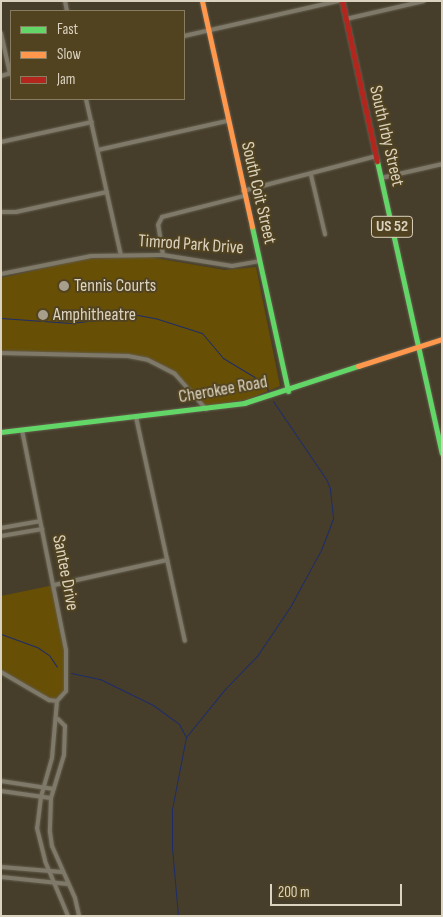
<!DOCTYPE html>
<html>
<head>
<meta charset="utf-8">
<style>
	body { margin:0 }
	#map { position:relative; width:443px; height:917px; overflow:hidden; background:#463e2b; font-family:"Sofia Sans Condensed",sans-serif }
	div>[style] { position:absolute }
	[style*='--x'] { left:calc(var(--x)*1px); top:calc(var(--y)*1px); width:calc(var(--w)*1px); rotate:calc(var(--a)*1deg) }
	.green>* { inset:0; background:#674f06 }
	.stream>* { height:1px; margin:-0.5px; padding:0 0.5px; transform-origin:0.5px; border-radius:0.5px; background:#1e2d6a }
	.roads { filter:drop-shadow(0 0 1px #635c4b) drop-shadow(0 0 1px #635c4b) }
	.street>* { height:4px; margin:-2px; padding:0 2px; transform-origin:2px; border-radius:2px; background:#7f796a }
	.fast>* { height:5px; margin:-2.5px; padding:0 2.5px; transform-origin:2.5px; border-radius:2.5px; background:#63d668 }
	.slow>* { height:5px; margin:-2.5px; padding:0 2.5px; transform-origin:2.5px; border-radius:2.5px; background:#ff974d }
	.jam>* { height:5px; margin:-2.5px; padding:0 2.5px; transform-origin:2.5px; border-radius:2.5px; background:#b3261e }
	.dots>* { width:14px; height:14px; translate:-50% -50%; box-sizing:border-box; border:2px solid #514320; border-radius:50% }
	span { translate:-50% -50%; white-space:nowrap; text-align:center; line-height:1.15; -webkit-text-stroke:4px #514320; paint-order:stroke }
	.shield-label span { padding:1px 4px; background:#514320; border:1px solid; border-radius:4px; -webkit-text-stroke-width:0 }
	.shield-label { font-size:16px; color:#dbd3c0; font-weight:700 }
	.street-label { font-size:18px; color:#dbd3c0 }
	.poi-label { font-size:18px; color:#dbd3c0 }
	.left { translate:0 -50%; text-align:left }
	.frame { position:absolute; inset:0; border:2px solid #dbd3c0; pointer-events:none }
	.legend { position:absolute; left:10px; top:10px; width:175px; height:90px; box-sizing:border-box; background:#514320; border:1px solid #887d60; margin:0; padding:6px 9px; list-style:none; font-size:15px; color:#dbd3c0 }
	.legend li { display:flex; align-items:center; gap:10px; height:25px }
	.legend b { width:25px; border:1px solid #887d60 }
	.scale { position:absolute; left:270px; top:884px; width:132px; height:22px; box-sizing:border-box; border:2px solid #dbd3c0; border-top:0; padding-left:6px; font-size:15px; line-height:18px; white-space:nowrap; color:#dbd3c0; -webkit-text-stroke:4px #514320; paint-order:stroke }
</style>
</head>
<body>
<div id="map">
	<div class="green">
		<div style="clip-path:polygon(149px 257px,225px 270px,256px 267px,280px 386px,246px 400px,205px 406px,173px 371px,138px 356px,1px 352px,1px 278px,84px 259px)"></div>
		<div style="clip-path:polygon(54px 585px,66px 650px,66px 691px,53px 702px,1px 673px,1px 596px)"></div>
	</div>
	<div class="stream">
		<div style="--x:1;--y:318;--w:70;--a:4.1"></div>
		<div style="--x:71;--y:323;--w:67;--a:-6.8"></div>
		<div style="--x:138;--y:315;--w:20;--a:11"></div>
		<div style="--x:158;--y:319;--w:46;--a:17.7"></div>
		<div style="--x:202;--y:333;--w:33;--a:50"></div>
		<div style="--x:223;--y:358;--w:50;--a:31.2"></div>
		<div style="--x:266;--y:384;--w:7;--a:74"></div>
		<div style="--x:1;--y:634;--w:38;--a:20"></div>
		<div style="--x:37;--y:647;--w:14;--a:34"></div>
		<div style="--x:49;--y:655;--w:14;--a:56"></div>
		<div style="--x:71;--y:673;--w:30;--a:12"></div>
		<div style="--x:100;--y:679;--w:59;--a:26.1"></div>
		<div style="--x:153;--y:705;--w:32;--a:36"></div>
		<div style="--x:179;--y:724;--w:15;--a:62"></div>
		<div style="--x:178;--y:916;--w:68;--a:-95"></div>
		<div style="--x:172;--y:848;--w:39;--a:-90"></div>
		<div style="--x:172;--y:809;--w:73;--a:-79"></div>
		<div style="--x:186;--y:737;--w:62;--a:-50.9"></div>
		<div style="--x:225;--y:689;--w:46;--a:-45.9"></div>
		<div style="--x:257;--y:656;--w:59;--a:-56"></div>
		<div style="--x:290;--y:607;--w:65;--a:-61.5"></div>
		<div style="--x:321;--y:550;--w:34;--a:-69"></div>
		<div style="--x:333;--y:518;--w:30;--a:-96"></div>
		<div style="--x:330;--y:488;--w:10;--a:-114"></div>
		<div style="--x:326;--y:479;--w:94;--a:-124.2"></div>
	</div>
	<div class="roads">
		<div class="street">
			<div style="--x:65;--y:1;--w:10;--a:79"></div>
			<div style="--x:346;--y:19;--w:80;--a:-13"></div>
			<div style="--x:1;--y:33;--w:42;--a:77.6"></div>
			<div style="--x:184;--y:36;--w:158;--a:-12.8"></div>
			<div style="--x:1;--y:76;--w:10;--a:-17"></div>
			<div style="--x:86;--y:99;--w:160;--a:77.4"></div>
			<div style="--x:1;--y:142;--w:93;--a:-12.4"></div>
			<div style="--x:98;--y:150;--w:132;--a:-12.7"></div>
			<div style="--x:311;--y:175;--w:61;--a:76.7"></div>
			<div style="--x:381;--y:178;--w:63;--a:-12.9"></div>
			<div style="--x:243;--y:191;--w:138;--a:-14.7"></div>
			<div style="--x:1;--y:212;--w:15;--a:0"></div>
			<div style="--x:16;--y:212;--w:93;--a:-12.4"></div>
			<div style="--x:163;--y:255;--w:30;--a:-99"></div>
			<div style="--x:158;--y:225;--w:9;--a:-63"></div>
			<div style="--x:162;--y:217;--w:85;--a:-14.4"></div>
			<div style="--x:1;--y:274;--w:92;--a:-11.3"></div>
			<div style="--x:91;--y:256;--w:72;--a:-0.8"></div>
			<div style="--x:163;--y:255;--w:70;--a:9.1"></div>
			<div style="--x:232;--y:266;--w:28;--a:-10"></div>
			<div style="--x:1;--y:353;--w:127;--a:1.4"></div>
			<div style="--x:128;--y:356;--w:20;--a:11"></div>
			<div style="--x:148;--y:360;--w:30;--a:27"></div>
			<div style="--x:175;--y:374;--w:47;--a:48.5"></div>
			<div style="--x:136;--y:417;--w:229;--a:77.7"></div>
			<div style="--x:22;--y:430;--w:224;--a:78.7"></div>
			<div style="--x:66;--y:650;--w:41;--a:90"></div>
			<div style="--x:66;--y:691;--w:13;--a:132"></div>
			<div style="--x:1;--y:528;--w:39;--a:-10"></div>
			<div style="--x:1;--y:536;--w:42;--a:-9.7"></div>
			<div style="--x:54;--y:585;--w:116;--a:-12.5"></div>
			<div style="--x:1;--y:672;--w:56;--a:30.3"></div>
			<div style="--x:49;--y:700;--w:8;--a:7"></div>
			<div style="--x:57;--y:701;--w:57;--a:95"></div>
			<div style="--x:52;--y:758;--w:41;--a:105.8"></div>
			<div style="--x:41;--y:797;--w:31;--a:97"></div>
			<div style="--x:37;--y:828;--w:34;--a:76"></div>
			<div style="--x:45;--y:861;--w:60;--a:67.3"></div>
			<div style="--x:58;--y:719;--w:10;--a:45"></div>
			<div style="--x:65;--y:726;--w:29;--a:92"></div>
			<div style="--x:64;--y:755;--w:45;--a:106.8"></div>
			<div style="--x:51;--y:798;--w:34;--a:92"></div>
			<div style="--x:50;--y:832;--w:14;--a:82"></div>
			<div style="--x:52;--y:846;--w:57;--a:66.1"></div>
			<div style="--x:75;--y:898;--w:18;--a:77"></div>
			<div style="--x:1;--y:781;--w:53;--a:8.7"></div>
			<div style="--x:1;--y:791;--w:50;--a:8"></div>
			<div style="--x:1;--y:867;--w:61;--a:4.7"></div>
			<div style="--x:1;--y:877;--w:67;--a:6"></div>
		</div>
		<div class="fast">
			<div style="--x:377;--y:161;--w:299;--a:77.5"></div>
			<div style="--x:252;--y:227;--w:168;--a:77.6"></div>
			<div style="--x:1;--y:432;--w:245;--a:-6.8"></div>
			<div style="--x:244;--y:403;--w:120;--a:-18"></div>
		</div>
		<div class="slow">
			<div style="--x:202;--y:1;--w:231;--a:77.5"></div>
			<div style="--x:358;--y:366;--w:88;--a:-17.8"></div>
		</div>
		<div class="jam">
			<div style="--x:342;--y:1;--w:164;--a:77.7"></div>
		</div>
	</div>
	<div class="dots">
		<div style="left:64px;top:286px;background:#a79f8c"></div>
		<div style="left:43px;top:315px;background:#a79f8c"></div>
	</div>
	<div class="shield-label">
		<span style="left:392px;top:227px">US 52</span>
	</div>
	<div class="street-label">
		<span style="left:386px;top:136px;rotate:77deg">South Irby Street</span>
		<span style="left:258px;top:193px;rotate:77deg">South Coit Street</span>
		<span style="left:191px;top:245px;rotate:4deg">Timrod Park Drive</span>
		<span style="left:223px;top:390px;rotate:-10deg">Cherokee Road</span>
		<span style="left:65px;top:573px;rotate:79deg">Santee Drive</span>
	</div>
	<div class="poi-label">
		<span class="left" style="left:74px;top:286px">Tennis Courts</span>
		<span class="left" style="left:53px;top:315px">Amphitheatre</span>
	</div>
	<div class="frame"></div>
	<ul class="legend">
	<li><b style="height:6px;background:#63d668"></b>Fast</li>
	<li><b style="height:6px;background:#ff974d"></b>Slow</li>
	<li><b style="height:6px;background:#b3261e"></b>Jam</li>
	</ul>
	<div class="scale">200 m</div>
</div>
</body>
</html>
